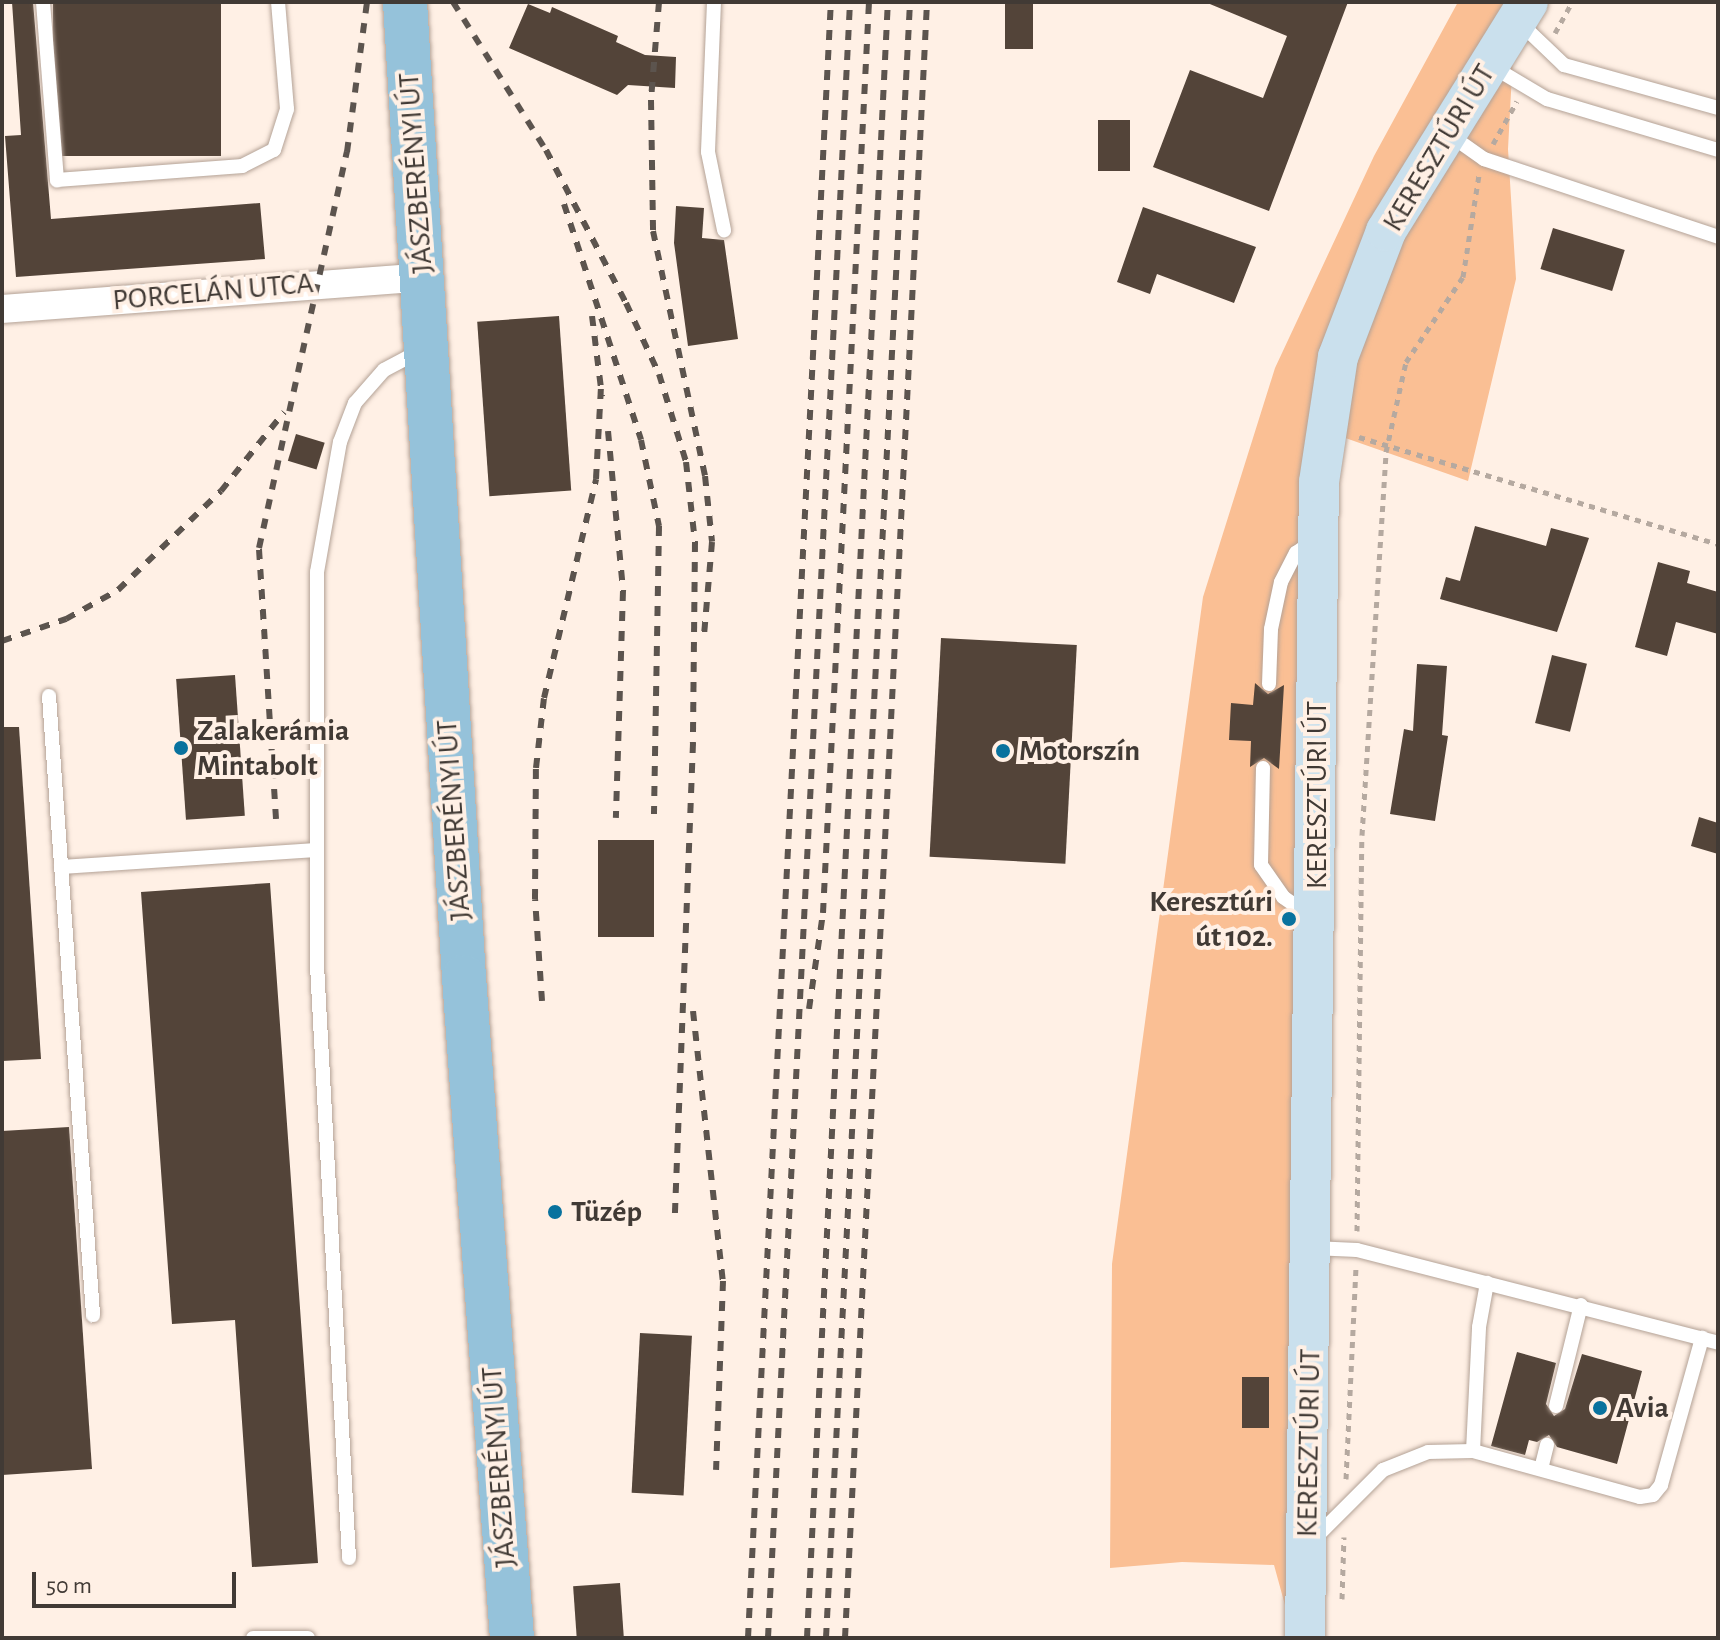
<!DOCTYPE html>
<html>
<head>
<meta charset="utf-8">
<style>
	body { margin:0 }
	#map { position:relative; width:1720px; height:1640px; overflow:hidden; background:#fff0e5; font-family:"Alegreya Sans",sans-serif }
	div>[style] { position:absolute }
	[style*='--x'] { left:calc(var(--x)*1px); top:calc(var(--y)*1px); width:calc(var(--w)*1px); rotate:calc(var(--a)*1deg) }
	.green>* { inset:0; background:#fabf94 }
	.building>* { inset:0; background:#534439; transform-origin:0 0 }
	.path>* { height:5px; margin-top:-2.5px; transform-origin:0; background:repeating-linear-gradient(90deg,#b5a9a0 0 6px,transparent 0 12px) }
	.roads { filter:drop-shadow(0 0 2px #b4a296) drop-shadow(0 0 2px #b4a296) }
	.lane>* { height:14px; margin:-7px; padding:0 7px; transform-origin:7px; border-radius:7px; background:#fff }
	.street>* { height:28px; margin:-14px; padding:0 14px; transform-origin:14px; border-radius:14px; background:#fff }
	.secondary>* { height:40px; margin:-20px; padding:0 20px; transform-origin:20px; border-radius:20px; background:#cae0ed }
	.primary>* { height:44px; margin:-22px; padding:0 22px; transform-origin:22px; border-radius:22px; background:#95c2da }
	.rail>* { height:6px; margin-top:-3px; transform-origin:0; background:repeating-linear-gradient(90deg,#5c544e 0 10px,transparent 0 20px) }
	.dots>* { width:22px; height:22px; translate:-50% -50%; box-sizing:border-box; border:4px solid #fff0e5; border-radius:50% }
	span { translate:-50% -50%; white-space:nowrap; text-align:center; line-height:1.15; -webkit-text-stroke:8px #fff0e5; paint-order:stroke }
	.street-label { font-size:30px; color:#413a35 }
	.poi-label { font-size:30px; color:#413a35; font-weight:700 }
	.left { translate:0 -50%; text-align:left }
	.right { translate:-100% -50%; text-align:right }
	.frame { position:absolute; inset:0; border:4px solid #413a35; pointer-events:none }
	.scale { position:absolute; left:32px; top:1572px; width:204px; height:36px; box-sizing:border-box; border:4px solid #413a35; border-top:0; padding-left:10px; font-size:24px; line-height:28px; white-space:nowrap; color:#413a35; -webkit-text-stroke:6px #fff0e5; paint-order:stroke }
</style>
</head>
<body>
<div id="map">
	<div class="green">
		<div style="clip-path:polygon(1458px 2px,1528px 2px,1514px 36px,1508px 149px,1516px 279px,1468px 481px,1334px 434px,1294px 1638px,1274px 1565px,1182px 1562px,1110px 1568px,1112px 1264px,1203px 597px,1275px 368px,1374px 156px)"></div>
	</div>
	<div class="building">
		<div style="clip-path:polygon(12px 2px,33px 2px,51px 219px,260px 203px,265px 259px,16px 277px,5px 136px,21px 135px)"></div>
		<div style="left:53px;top:2px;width:168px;height:154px"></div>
		<div style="left:1005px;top:2px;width:28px;height:47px"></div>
		<div style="clip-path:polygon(1205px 2px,1348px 2px,1269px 211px,1153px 167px,1190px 70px,1263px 98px,1287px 36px)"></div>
		<div style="clip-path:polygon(528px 4px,550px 13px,552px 7px,618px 36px,616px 42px,645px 55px,676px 57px,675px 88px,628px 85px,617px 95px,509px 48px)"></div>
		<div style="left:1098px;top:120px;width:32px;height:51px"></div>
		<div style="clip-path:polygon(676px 206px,704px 208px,702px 238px,724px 240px,738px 339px,688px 346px,674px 243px)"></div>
		<div style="clip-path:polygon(1143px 207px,1256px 247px,1234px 303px,1157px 274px,1150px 294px,1117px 282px)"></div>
		<div style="left:1553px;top:228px;width:75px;height:43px;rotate:17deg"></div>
		<div style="left:559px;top:316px;width:175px;height:82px;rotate:86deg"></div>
		<div style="left:296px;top:434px;width:30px;height:28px;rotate:17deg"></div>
		<div style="clip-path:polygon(1475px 526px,1546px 546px,1551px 528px,1589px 538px,1557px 632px,1440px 599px,1446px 577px,1460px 581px)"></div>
		<div style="clip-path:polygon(1658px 562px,1690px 571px,1687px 583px,1718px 592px,1718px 634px,1676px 622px,1667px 656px,1635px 647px)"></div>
		<div style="left:941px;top:638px;width:136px;height:219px;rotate:3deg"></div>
		<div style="left:1552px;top:655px;width:36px;height:70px;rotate:14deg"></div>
		<div style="clip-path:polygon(1417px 664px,1447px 666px,1442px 735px,1448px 736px,1435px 821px,1390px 814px,1404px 729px,1413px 731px)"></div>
		<div style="left:235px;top:675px;width:141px;height:59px;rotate:86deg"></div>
		<div style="clip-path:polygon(1255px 683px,1268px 694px,1284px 685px,1279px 769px,1264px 758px,1250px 767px,1251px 741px,1229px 740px,1231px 703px,1253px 705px)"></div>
		<div style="clip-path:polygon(2px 727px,19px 727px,41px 1059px,2px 1061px)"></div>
		<div style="clip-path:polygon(1699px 817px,1718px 823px,1718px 854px,1691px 846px)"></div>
		<div style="left:598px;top:840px;width:56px;height:97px"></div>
		<div style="clip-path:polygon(270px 883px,318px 1563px,252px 1567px,235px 1320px,172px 1324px,141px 892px)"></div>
		<div style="clip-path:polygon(69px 1127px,92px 1469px,2px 1475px,2px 1131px)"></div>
		<div style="left:640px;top:1333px;width:52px;height:160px;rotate:3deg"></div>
		<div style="clip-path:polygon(1517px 1352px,1556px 1363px,1546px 1404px,1554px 1416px,1565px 1409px,1582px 1354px,1642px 1371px,1617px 1464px,1557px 1447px,1549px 1435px,1537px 1442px,1529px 1440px,1525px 1455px,1491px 1446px)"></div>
		<div style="left:1242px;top:1377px;width:27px;height:51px"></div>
		<div style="left:620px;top:1583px;width:55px;height:47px;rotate:86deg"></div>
	</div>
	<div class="path">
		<div style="--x:1555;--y:33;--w:35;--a:-61"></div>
		<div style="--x:1493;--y:144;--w:49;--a:-60.8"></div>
		<div style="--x:1359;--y:437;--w:375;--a:16.6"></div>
		<div style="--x:1357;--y:1231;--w:396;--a:-89.3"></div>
		<div style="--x:1362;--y:835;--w:384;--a:-86.4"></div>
		<div style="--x:1386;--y:452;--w:92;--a:-77.5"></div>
		<div style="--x:1406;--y:362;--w:102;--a:-56.2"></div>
		<div style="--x:1463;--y:277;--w:103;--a:-81.1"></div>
		<div style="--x:1346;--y:1479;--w:210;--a:-87.3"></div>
		<div style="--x:1342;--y:1599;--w:62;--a:-88.2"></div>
	</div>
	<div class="roads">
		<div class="lane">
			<div style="--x:43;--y:2;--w:179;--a:85.5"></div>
			<div style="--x:57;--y:180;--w:186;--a:-4.3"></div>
			<div style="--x:242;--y:166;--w:36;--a:-27"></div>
			<div style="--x:274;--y:150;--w:43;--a:-72.4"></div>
			<div style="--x:287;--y:109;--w:107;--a:-94.8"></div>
			<div style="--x:714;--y:2;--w:150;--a:92.3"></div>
			<div style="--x:708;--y:152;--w:80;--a:78.4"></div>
			<div style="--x:1520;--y:23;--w:61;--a:43.7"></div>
			<div style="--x:1564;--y:65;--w:160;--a:15.6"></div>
			<div style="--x:1493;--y:67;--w:63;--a:30.7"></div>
			<div style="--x:1547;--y:99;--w:178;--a:16.6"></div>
			<div style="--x:1450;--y:135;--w:42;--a:35.2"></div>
			<div style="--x:1484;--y:159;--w:247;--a:18.4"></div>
			<div style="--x:1269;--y:684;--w:55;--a:-87.9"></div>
			<div style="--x:1271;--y:629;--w:48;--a:-78"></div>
			<div style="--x:1281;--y:582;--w:33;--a:-63"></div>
			<div style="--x:1296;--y:553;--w:19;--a:-35"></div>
			<div style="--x:49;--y:696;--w:621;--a:85.93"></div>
			<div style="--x:1263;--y:768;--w:97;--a:91.2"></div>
			<div style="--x:1261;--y:865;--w:39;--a:55"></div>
			<div style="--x:1283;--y:897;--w:32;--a:35"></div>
			<div style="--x:61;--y:867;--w:256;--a:-3.8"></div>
			<div style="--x:1313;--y:1248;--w:44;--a:2.6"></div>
			<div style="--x:1357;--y:1250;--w:373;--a:14.4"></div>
			<div style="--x:1556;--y:1406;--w:104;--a:-76.1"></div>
			<div style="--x:1473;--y:1451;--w:124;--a:-87.2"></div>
			<div style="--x:1479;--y:1327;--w:45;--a:-79.7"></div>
			<div style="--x:1541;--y:1469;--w:25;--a:-76"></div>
			<div style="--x:1314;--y:1539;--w:98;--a:-45"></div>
			<div style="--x:1383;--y:1470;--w:48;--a:-21.8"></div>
			<div style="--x:1428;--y:1452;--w:45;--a:-1.3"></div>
			<div style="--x:1473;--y:1451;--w:173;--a:15.4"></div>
			<div style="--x:1640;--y:1497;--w:13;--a:-9"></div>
			<div style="--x:1653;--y:1495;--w:13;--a:-51"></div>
			<div style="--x:1661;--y:1485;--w:153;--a:-74.4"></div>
			<div style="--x:349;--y:1558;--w:593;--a:-93.09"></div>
			<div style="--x:317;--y:966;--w:394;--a:-90"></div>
			<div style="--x:317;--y:572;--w:132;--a:-80"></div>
			<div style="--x:340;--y:442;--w:42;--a:-69"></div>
			<div style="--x:355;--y:403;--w:44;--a:-48.7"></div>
			<div style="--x:384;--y:370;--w:40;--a:-28"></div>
			<div style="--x:253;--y:1638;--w:55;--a:0"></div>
		</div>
		<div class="street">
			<div style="--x:2;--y:309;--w:422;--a:-4.3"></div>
		</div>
		<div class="secondary">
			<div style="--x:1305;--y:1638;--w:1156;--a:-89.31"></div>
			<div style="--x:1319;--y:482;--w:126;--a:-81.4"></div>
			<div style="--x:1338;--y:357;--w:135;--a:-69.1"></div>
			<div style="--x:1386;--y:231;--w:269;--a:-58.2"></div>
		</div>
		<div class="primary">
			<div style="--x:405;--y:2;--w:977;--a:86.54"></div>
			<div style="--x:464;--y:977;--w:663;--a:85.85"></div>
		</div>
	</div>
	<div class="rail">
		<div style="--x:453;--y:2;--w:175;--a:57.9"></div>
		<div style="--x:546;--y:150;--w:173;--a:62.4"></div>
		<div style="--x:626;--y:303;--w:78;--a:65.1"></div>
		<div style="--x:659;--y:374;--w:92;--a:72.9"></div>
		<div style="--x:686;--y:462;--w:81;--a:83.6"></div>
		<div style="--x:695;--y:542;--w:201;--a:90.6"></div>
		<div style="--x:693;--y:743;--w:475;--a:92.2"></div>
		<div style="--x:659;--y:2;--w:98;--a:94.7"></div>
		<div style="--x:651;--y:100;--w:131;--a:89.1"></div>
		<div style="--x:653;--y:231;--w:250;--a:78"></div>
		<div style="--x:705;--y:476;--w:66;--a:83.9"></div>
		<div style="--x:712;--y:542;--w:93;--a:94.9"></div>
		<div style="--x:564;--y:204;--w:248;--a:71.9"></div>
		<div style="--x:641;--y:440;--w:88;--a:78.2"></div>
		<div style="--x:659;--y:526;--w:288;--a:91"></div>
		<div style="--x:592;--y:316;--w:81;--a:82.9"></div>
		<div style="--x:608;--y:431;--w:161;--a:84.6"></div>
		<div style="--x:623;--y:591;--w:227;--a:91.8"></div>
		<div style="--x:2;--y:641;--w:68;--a:-19"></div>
		<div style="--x:66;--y:619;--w:60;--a:-29.1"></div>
		<div style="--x:118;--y:590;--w:143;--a:-43.9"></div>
		<div style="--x:221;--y:491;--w:101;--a:-51.4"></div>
		<div style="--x:276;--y:819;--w:272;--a:-93.6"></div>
		<div style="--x:259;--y:548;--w:406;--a:-77.5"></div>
		<div style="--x:347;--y:152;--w:151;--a:-82.4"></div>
		<div style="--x:542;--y:1001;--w:102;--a:-93.9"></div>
		<div style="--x:535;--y:899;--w:131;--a:-89.6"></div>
		<div style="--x:536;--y:768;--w:70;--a:-83.5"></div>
		<div style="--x:544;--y:698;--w:225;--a:-76.6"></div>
		<div style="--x:596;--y:479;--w:93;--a:-86.9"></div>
		<div style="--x:809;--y:1009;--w:97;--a:-81.7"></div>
		<div style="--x:823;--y:913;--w:912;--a:-87.11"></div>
		<div style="--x:693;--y:1011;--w:272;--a:83.7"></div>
		<div style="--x:723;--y:1281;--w:189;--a:92.1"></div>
		<div style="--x:748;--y:1638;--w:1638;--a:-87.1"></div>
		<div style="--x:768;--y:1638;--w:1638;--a:-87.13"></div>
		<div style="--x:807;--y:1638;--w:1638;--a:-87.17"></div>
		<div style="--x:826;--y:1638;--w:1638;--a:-87.06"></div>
		<div style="--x:845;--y:1638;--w:1638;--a:-87.13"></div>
	</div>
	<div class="dots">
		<div style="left:181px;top:748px;background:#09729e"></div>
		<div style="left:1003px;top:751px;background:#09729e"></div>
		<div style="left:1289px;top:919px;background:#09729e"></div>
		<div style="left:555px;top:1212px;background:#09729e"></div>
		<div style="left:1600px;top:1408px;background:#09729e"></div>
	</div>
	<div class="street-label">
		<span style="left:1439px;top:148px;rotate:-59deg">KERESZTÚRI ÚT</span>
		<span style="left:416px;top:173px;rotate:-94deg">JÁSZBERÉNYI ÚT</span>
		<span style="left:213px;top:292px;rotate:-5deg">PORCELÁN UTCA</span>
		<span style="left:1317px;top:795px;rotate:-90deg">KERESZTÚRI ÚT</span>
		<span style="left:454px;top:820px;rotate:-94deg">JÁSZBERÉNYI ÚT</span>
		<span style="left:1309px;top:1443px;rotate:-89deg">KERESZTÚRI ÚT</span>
		<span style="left:499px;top:1467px;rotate:-94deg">JÁSZBERÉNYI ÚT</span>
	</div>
	<div class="poi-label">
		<span class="left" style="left:197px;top:748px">Zalakerámia<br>Mintabolt</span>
		<span class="left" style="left:1019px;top:751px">Motorszín</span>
		<span class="right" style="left:1273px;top:919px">Keresztúri<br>út 102.</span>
		<span class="left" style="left:571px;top:1212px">Tüzép</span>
		<span class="left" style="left:1616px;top:1408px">Avia</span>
	</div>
	<div class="frame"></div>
	<div class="scale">50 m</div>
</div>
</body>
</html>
